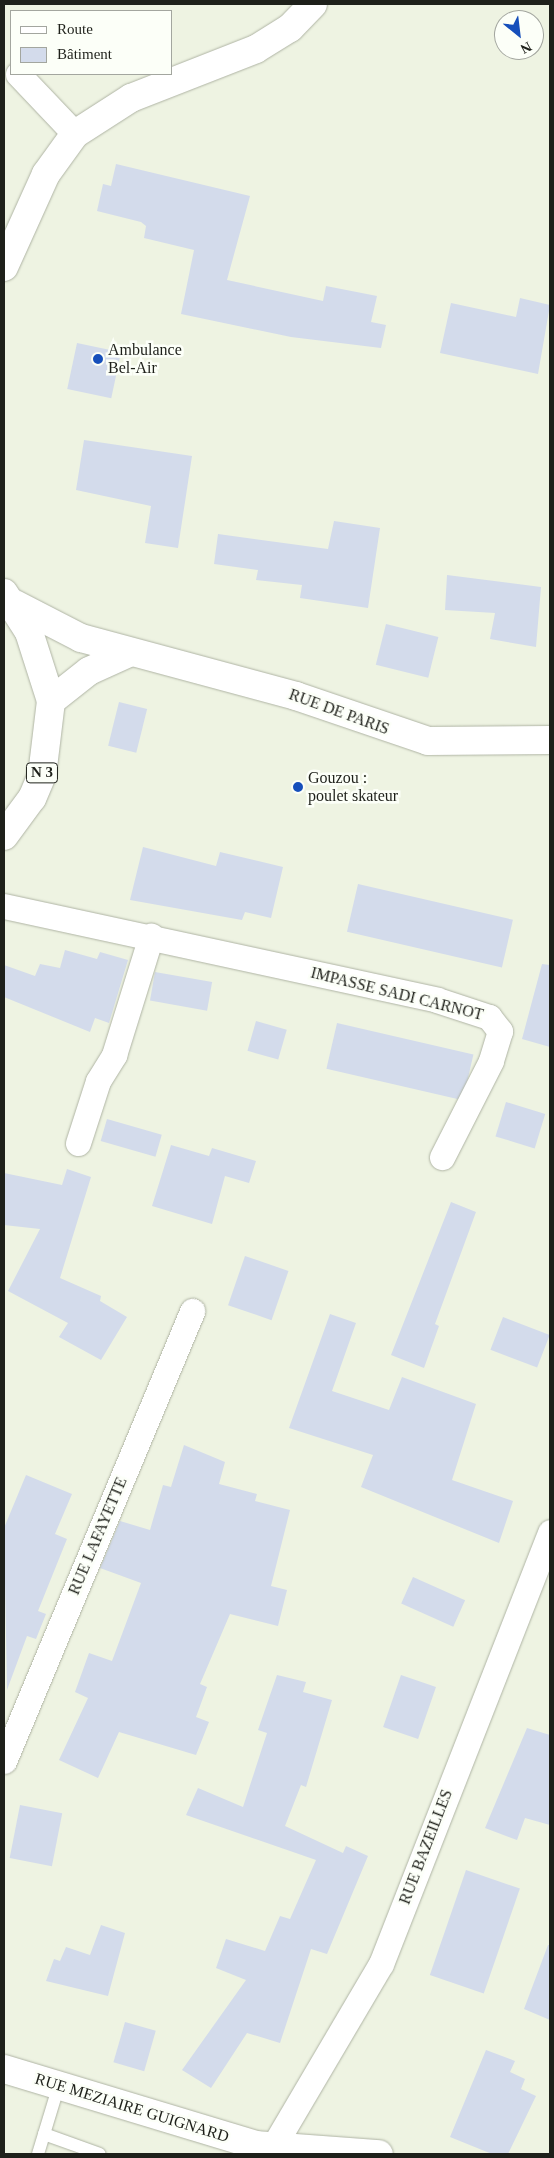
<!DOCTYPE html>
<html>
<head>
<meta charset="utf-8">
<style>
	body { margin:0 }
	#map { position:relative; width:554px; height:2158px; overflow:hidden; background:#eef3e2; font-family:"Times New Roman",serif }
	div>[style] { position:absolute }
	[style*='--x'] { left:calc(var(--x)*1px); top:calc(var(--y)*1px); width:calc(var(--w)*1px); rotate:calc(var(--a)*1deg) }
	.building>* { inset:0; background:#d3dbeb; transform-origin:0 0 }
	.roads { filter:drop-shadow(0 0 1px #afb4a4) drop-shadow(0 0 1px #afb4a4) }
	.lane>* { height:12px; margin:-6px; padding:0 6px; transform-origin:6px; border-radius:6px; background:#fff }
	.street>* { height:25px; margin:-12.5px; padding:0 12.5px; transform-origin:12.5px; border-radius:12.5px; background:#fff }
	.secondary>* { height:28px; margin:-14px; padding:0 14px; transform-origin:14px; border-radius:14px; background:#fff }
	.primary>* { height:28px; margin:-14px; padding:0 14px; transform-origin:14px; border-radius:14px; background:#fff }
	.dots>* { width:14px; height:14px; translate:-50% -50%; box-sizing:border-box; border:2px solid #fcfff8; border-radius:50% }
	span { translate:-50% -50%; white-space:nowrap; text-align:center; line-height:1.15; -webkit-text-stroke:5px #fcfff8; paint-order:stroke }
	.shield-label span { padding:1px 4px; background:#fcfff8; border:1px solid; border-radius:4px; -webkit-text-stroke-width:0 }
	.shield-label { font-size:15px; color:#1e201a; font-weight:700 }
	.poi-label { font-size:16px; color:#1e201a }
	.left { translate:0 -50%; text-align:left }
	.street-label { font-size:16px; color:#1e201a }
	.frame { position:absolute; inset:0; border:5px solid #1e201a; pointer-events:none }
	.legend { position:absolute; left:10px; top:10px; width:162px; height:65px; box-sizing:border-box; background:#fcfff8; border:1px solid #a3a69f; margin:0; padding:6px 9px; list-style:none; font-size:15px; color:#1e201a }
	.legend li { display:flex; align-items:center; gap:10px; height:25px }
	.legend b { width:25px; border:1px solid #a3a69f }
	.north { position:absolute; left:494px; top:10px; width:50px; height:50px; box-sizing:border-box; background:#fcfff8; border:1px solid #a3a69f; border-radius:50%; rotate:151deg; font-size:14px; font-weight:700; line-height:20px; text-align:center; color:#1e201a }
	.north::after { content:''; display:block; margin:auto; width:18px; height:22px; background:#164fbb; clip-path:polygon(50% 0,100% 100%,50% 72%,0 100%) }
</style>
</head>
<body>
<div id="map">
	<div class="building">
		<div style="clip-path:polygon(116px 164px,250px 196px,227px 280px,323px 301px,326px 286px,377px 296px,371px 322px,386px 325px,381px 348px,291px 337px,181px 314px,194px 250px,144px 238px,146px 226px,141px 222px,97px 211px,103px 184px,111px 186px)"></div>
		<div style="clip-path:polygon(520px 298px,550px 305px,538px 374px,440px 353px,451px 303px,516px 317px)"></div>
		<div style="left:77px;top:343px;width:45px;height:47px;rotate:12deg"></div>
		<div style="clip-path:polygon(84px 440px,192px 456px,178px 548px,145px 543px,151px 506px,76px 490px)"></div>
		<div style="clip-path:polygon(334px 521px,380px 528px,368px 608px,300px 598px,302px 585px,256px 580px,258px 570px,214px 564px,218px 534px,328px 549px)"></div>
		<div style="clip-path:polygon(447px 575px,541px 587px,536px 647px,490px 639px,495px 613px,445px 610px)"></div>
		<div style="left:386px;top:624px;width:54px;height:42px;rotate:14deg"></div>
		<div style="left:119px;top:702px;width:29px;height:45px;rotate:14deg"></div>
		<div style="clip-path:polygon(143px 847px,216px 866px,220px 852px,283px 867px,271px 918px,245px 912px,242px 920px,130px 900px)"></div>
		<div style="left:358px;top:884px;width:159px;height:49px;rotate:13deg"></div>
		<div style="clip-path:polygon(65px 950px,97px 959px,100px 952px,128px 960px,109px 1023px,95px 1018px,90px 1032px,4px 997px,4px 965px,35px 976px,40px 964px,60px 968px)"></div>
		<div style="clip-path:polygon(542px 964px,550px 965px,550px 1047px,522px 1039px)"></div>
		<div style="left:155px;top:972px;width:58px;height:29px;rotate:10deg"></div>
		<div style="left:256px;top:1021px;width:32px;height:31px;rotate:16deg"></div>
		<div style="left:337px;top:1023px;width:140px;height:47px;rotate:13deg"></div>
		<div style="left:506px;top:1102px;width:41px;height:36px;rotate:17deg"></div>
		<div style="left:107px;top:1119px;width:57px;height:23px;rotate:16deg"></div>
		<div style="clip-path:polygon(171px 1145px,209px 1156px,212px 1148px,256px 1161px,249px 1183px,225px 1176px,212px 1224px,152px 1206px)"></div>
		<div style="clip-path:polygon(67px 1169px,91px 1177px,60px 1278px,101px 1296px,100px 1301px,127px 1317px,101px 1360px,59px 1337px,68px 1323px,8px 1291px,40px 1229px,4px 1225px,4px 1173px,62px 1185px)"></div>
		<div style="clip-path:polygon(451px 1202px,476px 1212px,435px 1324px,439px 1326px,424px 1368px,391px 1355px)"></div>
		<div style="left:245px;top:1256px;width:46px;height:52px;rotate:19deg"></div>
		<div style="clip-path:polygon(330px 1314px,356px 1323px,332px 1391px,389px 1410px,402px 1377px,476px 1404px,452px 1480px,513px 1501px,499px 1543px,361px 1487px,373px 1455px,289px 1428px)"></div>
		<div style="left:503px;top:1317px;width:50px;height:35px;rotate:21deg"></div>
		<div style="clip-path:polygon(184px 1445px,225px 1462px,219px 1484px,257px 1494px,255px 1501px,290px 1510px,271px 1586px,287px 1590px,278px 1626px,230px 1614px,200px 1684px,207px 1687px,196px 1717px,209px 1722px,196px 1755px,119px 1732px,98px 1778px,59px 1760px,88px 1698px,75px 1692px,89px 1653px,112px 1661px,141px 1583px,100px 1568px,120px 1521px,150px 1530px,163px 1485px,171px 1487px)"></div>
		<div style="clip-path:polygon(26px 1475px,72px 1494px,55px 1534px,67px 1539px,38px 1611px,46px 1614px,36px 1639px,27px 1636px,7px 1690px,4px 1528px)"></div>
		<div style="left:413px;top:1577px;width:57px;height:29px;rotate:24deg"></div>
		<div style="clip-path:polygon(277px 1675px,306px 1682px,303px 1692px,332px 1700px,306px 1787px,301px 1785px,285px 1826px,343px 1853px,346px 1846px,368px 1856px,327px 1954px,311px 1949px,280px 2043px,247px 2033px,211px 2088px,182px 2070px,246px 1980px,216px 1968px,226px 1939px,265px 1951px,280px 1916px,290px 1919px,316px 1860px,186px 1815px,198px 1788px,243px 1807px,267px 1733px,258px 1730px)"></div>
		<div style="left:401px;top:1675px;width:37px;height:55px;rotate:19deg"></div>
		<div style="clip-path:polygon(527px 1728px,550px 1735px,550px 1825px,525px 1818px,517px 1840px,485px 1828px)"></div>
		<div style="left:20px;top:1805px;width:43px;height:54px;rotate:11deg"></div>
		<div style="left:466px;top:1870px;width:57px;height:111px;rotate:19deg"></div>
		<div style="clip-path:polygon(101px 1925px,125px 1933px,108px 1996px,46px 1981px,54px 1959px,60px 1961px,66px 1947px,90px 1955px)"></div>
		<div style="clip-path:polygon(548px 1945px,550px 1945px,550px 2020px,524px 2009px)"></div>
		<div style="left:125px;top:2022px;width:32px;height:42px;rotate:16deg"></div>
		<div style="clip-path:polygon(486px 2050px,515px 2061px,510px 2072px,525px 2079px,521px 2089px,536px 2096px,508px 2154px,492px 2154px,450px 2137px)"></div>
	</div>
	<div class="roads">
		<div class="lane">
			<div style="--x:44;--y:2134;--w:59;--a:19.7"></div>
			<div style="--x:38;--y:2154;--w:72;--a:-73.1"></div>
		</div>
		<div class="street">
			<div style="--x:18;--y:74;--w:83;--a:46.5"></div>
			<div style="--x:4;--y:906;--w:443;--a:12.2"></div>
			<div style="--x:437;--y:1000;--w:55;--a:18.1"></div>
			<div style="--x:489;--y:1017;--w:18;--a:52"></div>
			<div style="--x:500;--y:1031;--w:31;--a:107"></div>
			<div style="--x:491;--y:1061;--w:108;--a:117"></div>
			<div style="--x:78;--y:1143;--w:65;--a:-72.1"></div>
			<div style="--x:98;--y:1081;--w:31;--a:-58"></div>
			<div style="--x:114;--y:1055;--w:125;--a:-72.7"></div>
			<div style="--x:4;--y:1761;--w:488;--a:-67.3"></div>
			<div style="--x:273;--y:2147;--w:212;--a:-59.5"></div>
			<div style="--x:381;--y:1964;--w:464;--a:-68.6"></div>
		</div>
		<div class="secondary">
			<div style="--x:4;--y:267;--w:102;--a:-65.7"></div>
			<div style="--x:46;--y:174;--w:49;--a:-54.1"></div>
			<div style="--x:75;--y:134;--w:67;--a:-32.7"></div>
			<div style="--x:131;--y:98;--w:134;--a:-21.4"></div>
			<div style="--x:256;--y:49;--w:40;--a:-32"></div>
			<div style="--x:290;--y:28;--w:33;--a:-46"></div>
			<div style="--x:15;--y:604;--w:74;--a:27.3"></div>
			<div style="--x:81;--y:638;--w:223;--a:15.1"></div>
			<div style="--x:296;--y:696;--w:139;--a:18.8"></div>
			<div style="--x:428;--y:741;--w:122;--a:-0.5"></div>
			<div style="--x:51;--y:701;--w:48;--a:-38.3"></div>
			<div style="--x:89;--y:671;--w:46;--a:-24.3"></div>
			<div style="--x:4;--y:2069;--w:262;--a:16.8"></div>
			<div style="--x:255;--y:2145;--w:124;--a:4.2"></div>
		</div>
		<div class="primary">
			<div style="--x:4;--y:593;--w:46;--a:57.3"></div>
			<div style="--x:29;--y:632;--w:72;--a:72.3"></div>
			<div style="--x:51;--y:701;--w:75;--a:96.9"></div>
			<div style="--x:42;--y:775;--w:25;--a:113"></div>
			<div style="--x:32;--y:798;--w:47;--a:126.4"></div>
		</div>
	</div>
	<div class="dots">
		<div style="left:98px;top:359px;background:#164fbb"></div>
		<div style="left:298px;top:787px;background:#164fbb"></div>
	</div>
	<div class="shield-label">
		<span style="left:42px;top:773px">N 3</span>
	</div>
	<div class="poi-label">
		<span class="left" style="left:108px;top:359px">Ambulance<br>Bel-Air</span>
		<span class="left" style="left:308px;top:787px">Gouzou :<br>poulet skateur</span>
	</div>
	<div class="street-label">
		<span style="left:339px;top:712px;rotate:20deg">RUE DE PARIS</span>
		<span style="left:397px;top:994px;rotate:14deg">IMPASSE SADI CARNOT</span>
		<span style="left:98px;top:1536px;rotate:-67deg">RUE LAFAYETTE</span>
		<span style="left:426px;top:1847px;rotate:-69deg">RUE BAZEILLES</span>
		<span style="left:132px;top:2108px;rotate:17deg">RUE MEZIAIRE GUIGNARD</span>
	</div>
	<div class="frame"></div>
	<ul class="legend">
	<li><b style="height:6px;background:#fff"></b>Route</li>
	<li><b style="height:14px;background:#d3dbeb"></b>Bâtiment</li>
	</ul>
	<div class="north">N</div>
</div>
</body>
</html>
